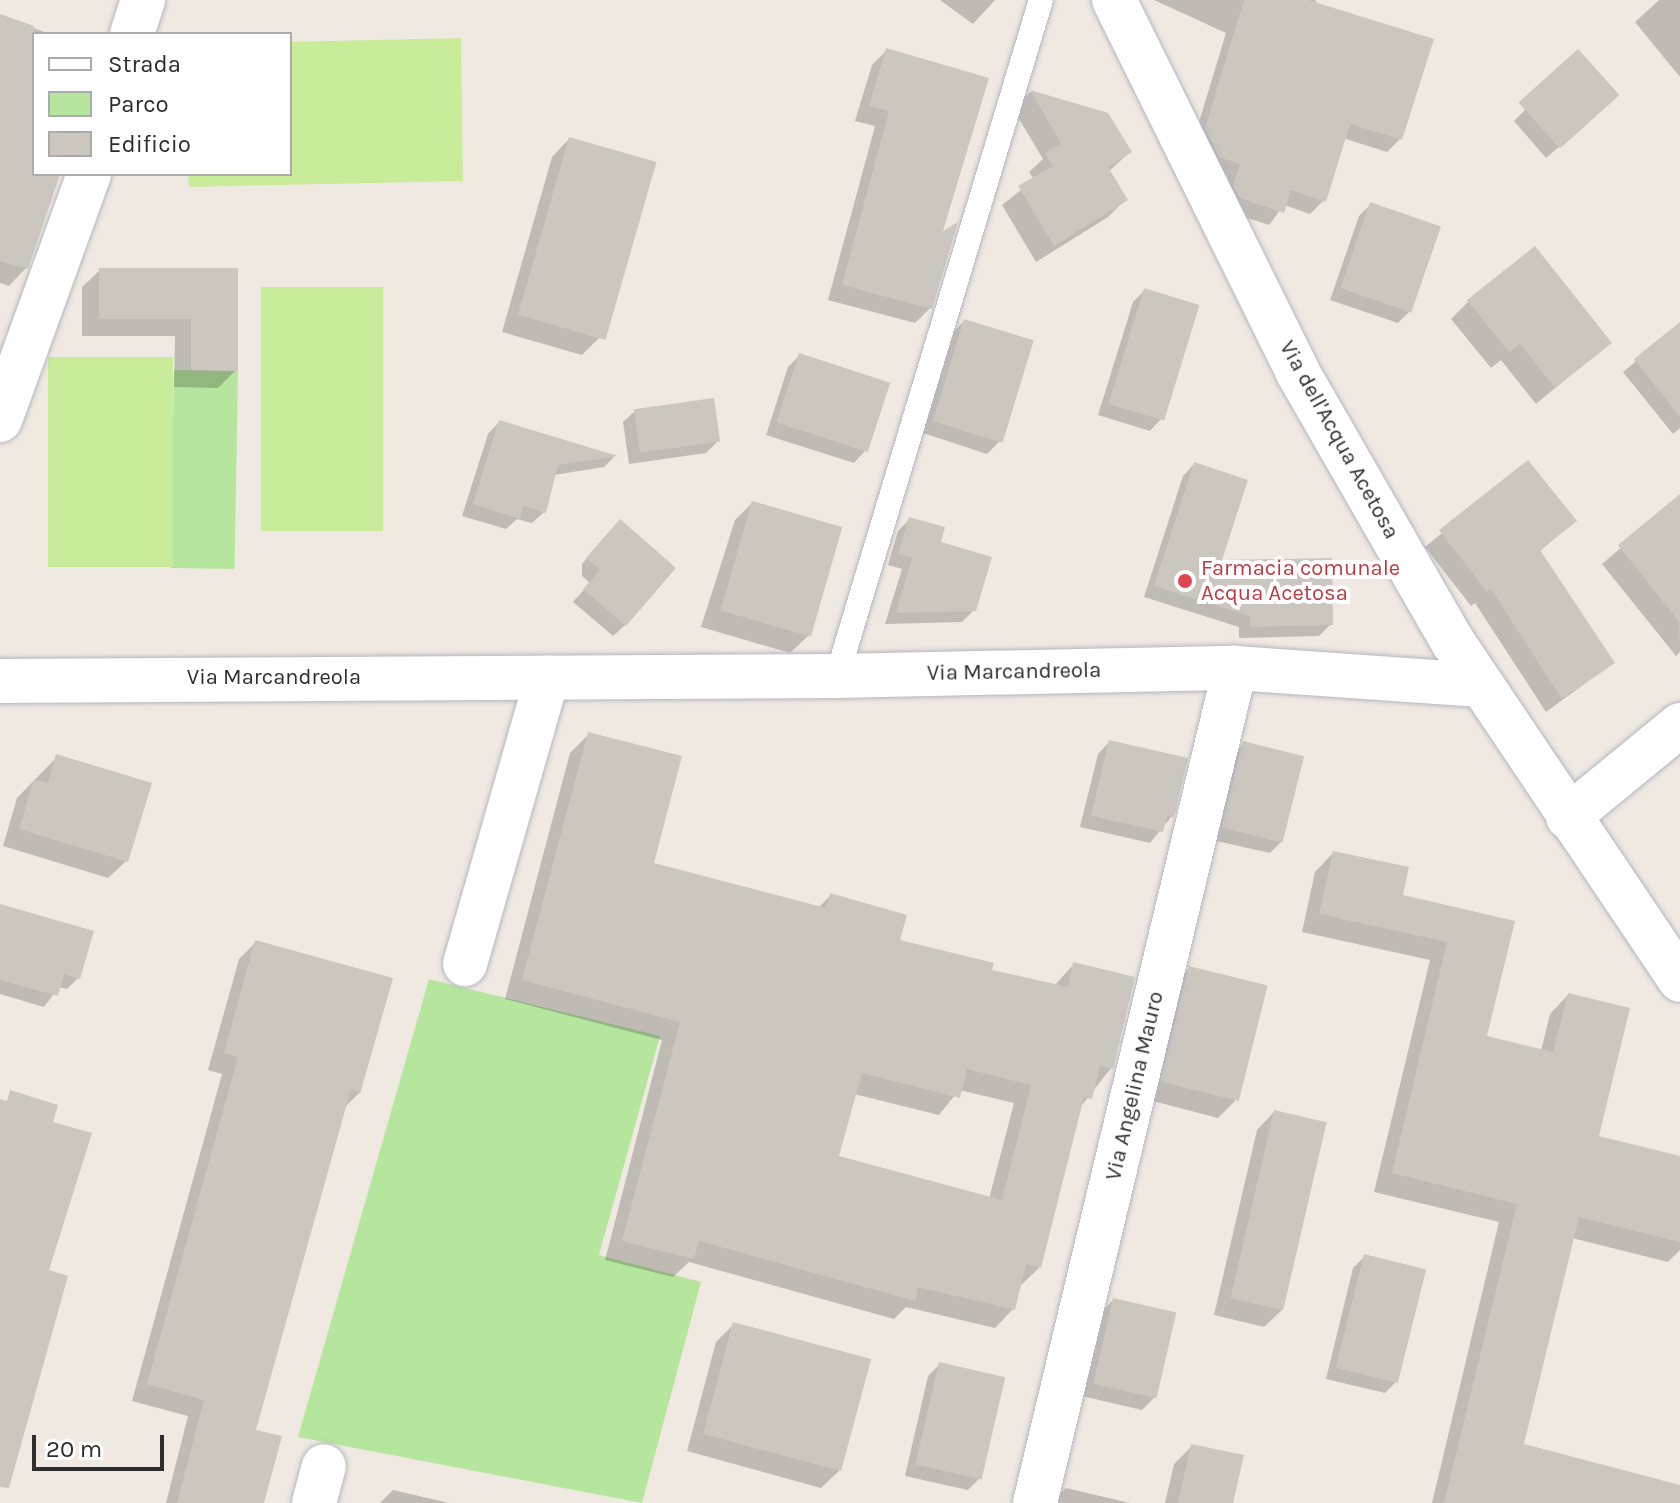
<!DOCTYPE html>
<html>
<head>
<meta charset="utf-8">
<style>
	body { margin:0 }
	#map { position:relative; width:1680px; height:1503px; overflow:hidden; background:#efe9e1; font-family:Karla,sans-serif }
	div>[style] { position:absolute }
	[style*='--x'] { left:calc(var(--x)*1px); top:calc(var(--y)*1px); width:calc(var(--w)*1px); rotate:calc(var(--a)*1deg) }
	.green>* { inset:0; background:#b6e59e; transform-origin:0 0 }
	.pitch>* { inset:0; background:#c9ec9a; transform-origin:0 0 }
	.shadow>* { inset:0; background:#0003 }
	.building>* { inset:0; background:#cbc7bf; transform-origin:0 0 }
	.roads { filter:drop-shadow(0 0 2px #b4b7c1) drop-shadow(0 0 2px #b4b7c1) }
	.service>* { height:24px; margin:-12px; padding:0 12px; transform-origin:12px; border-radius:12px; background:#fff }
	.minor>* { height:44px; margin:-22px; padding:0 22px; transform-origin:22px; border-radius:22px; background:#fff }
	.dots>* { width:22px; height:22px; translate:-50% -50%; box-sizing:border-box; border:4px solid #fff; border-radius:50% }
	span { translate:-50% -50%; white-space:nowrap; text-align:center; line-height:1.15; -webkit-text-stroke:8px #fff; paint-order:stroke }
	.street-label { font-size:22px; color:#2e2e2e }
	.health-label { font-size:22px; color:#be3a42 }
	.left { translate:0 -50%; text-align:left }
	.legend { position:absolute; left:32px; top:32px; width:260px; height:144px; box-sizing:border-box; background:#fff; border:2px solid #ababab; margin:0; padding:10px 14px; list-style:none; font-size:24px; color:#2e2e2e }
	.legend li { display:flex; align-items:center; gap:16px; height:40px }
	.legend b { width:40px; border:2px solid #ababab }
	.scale { position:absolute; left:32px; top:1435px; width:132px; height:36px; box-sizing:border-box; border:4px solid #2e2e2e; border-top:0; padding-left:10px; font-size:24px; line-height:28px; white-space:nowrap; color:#2e2e2e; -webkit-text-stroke:6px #fff; paint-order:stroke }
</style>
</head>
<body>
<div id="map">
	<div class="green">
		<div style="left:174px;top:370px;width:64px;height:198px;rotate:1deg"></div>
		<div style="clip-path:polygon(429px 979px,660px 1036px,599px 1255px,701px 1282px,642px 1503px,298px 1437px)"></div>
	</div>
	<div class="pitch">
		<div style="clip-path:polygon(461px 38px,463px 181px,189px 187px,188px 174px,290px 174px,290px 42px)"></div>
		<div style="left:383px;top:287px;width:244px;height:122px;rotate:90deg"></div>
		<div style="left:48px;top:357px;width:125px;height:210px"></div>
	</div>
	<div class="shadow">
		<div style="clip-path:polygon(940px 0,995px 0,973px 24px)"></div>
		<div style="clip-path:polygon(1154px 0,1315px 0,1400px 139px,1387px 152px,1343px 138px,1324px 200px,1310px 214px,1284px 205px,1269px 225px,1226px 211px,1221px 199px,1228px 177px,1206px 170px,1193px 142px,1226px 33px)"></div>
		<div style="clip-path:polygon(1659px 0,1680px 0,1680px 77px,1635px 22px)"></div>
		<div style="clip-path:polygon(0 16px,50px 34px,34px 34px,34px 174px,56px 174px,26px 268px,9px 286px,0 283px)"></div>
		<div style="clip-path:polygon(887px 50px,939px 236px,930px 308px,915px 323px,828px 300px,875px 126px,855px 121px,872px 65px)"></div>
		<div style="clip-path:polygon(1030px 92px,1107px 115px,1130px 152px,1108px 172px,1126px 199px,1108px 217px,1036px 262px,1002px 205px,1034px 180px,1029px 172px,1043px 159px,1013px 109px)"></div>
		<div style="clip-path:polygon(1605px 107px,1546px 158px,1514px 121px,1525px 110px)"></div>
		<div style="clip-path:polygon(569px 139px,653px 163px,615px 297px,599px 338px,582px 355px,502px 332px,552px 157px)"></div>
		<div style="clip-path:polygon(1370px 205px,1410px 311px,1398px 323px,1330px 300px,1359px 216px)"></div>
		<div style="clip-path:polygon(100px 270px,236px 270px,236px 370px,218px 388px,174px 387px,175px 336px,82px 336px,82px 287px)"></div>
		<div style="clip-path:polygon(1144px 291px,1161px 419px,1150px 431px,1098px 415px,1133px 302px)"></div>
		<div style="clip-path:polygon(1469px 301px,1609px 343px,1536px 404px,1501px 360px,1491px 368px,1451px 319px)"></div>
		<div style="clip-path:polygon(964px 321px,999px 442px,987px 454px,920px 432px,952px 333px)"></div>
		<div style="clip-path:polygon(1680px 325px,1680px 428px,1673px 434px,1623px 372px)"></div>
		<div style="clip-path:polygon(800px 355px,865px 451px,854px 463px,766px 435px,788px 367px)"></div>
		<div style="clip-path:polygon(635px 411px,718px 441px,706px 453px,629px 464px,623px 422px)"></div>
		<div style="clip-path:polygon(499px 422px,614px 457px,604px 467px,554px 475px,544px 512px,532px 523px,517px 519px,506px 529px,462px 516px,488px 434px)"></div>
		<div style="clip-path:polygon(1528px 462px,1574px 521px,1539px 552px,1613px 663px,1546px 712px,1475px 603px,1471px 606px,1425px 547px)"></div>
		<div style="clip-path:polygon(1194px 464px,1220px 562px,1331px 624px,1319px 636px,1239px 638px,1239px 627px,1144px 597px,1183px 476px)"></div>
		<div style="clip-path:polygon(1679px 498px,1680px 652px,1676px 656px,1602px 564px)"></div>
		<div style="clip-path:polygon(752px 503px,808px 636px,790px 653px,701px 627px,735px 520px)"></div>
		<div style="clip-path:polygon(910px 519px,939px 544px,974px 610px,962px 622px,885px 624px,902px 569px,888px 565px,898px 531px)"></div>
		<div style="clip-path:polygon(603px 540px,625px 625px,613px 636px,573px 602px,590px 583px,582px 576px,582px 564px)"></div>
		<div style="clip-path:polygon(evenodd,589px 734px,652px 865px,818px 908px,831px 895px,897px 941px,990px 972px,1054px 986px,1074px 964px,1111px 1068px,1079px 1109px,1040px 1267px,1021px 1285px,1013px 1309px,995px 1328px,906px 1307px,894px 1319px,689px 1262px,673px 1277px,605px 1260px,662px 1040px,505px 999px,570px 753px,589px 734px,959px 1090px,1014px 1103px,989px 1199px,836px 1157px,854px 1094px,939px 1115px,959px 1090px)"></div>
		<div style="clip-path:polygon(1109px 742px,1172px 816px,1150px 843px,1080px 827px,1098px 754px)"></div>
		<div style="clip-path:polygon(1244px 744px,1282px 841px,1270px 853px,1212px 840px,1232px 755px)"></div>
		<div style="clip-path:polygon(57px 757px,126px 861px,108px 878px,3px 846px,17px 798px)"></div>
		<div style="clip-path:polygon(1333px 853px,1400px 896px,1512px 922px,1485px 1037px,1541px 1051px,1550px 1014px,1568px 995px,1596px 1138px,1680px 1158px,1680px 1250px,1668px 1262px,1572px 1238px,1522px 1446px,1647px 1503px,1432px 1503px,1499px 1222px,1374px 1192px,1430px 960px,1302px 932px,1315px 872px)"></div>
		<div style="clip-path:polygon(0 906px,78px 978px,67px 989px,59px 987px,44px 1007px,0 994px)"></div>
		<div style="clip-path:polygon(256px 942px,390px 979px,359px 1093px,343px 1109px,254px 1431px,262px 1503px,166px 1503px,188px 1416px,132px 1401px,222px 1074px,208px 1070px,239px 959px)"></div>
		<div style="clip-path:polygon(1190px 968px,1235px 1101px,1218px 1118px,1145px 1099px,1172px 986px)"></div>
		<div style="clip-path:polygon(1274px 1112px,1282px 1310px,1264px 1327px,1214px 1315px,1257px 1130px)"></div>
		<div style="clip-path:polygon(1365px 1256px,1397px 1381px,1385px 1393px,1326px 1379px,1353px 1268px)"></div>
		<div style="clip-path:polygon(1113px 1300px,1154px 1398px,1142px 1410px,1082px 1396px,1102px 1311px)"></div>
		<div style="clip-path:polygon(733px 1325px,839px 1471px,821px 1488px,687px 1451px,716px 1342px)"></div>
		<div style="clip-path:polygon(940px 1364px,980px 1478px,968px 1490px,905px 1476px,928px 1376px)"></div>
		<div style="clip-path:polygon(1192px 1446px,1231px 1503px,1165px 1503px,1174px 1464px)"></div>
		<div style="clip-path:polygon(1066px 1488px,1130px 1503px,1050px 1503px)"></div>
		<div style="clip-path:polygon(393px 1490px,449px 1503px,380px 1503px)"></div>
	</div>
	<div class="building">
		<div style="clip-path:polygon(1244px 0,1308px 0,1434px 39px,1402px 140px,1350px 124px,1326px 202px,1291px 190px,1284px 213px,1240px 198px,1233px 185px,1240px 164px,1219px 157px,1205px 128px)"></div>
		<div style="clip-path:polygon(0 14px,34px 26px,34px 174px,60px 174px,28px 269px,0 261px)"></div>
		<div style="clip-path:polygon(886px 48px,989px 78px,943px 231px,958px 222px,932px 309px,842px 285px,889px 111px,869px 106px)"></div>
		<div style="left:1578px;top:49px;width:62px;height:80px;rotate:48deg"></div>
		<div style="clip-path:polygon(1030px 90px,1108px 113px,1132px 152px,1108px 167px,1128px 200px,1054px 246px,1018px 186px,1053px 166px,1045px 153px,1061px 143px)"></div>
		<div style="left:569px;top:137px;width:91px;height:185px;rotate:16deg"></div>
		<div style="left:1370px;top:202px;width:75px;height:91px;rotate:19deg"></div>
		<div style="clip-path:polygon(1535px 246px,1612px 343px,1555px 388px,1520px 344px,1509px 352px,1467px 300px)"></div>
		<div style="clip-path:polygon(99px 268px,238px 268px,238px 371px,191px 370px,191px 319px,99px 319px)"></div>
		<div style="left:1144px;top:288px;width:58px;height:121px;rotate:17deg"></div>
		<div style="left:964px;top:319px;width:73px;height:107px;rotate:17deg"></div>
		<div style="clip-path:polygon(1680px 322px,1680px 417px,1634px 359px)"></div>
		<div style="left:799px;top:353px;width:96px;height:73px;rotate:18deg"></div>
		<div style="left:714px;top:398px;width:44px;height:81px;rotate:82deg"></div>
		<div style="clip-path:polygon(499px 420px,618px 456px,558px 465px,546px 513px,523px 506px,520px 519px,473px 504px)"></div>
		<div style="clip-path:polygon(1528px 460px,1577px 521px,1540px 550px,1615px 663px,1562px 699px,1491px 589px,1487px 592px,1439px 530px)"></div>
		<div style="clip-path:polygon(1194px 462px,1248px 480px,1222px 560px,1332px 558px,1333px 625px,1250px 627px,1250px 616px,1154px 586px)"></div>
		<div style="clip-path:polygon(1680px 494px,1680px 623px,1618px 545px)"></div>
		<div style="left:752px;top:501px;width:94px;height:114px;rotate:16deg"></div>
		<div style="clip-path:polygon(909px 517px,945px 527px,941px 542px,992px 557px,976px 611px,896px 613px,912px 558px,898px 554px)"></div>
		<div style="clip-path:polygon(620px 519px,676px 568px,626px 626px,583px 589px,600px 570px,586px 558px)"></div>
		<div style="clip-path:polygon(evenodd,588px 732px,682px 756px,654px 863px,826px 908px,830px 893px,907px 915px,900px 940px,994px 963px,992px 970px,1068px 987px,1073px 962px,1135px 977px,1113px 1069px,1100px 1066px,1092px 1099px,1084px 1097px,1041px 1268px,1026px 1264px,1015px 1310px,918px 1287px,915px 1301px,699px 1241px,694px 1259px,622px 1241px,680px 1022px,522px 980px,588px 732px,967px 1069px,1031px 1085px,1002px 1200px,839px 1156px,862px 1073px,960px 1098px,967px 1069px)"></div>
		<div style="clip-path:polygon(1109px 740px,1188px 758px,1174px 817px,1167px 816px,1163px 832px,1091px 816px)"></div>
		<div style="left:1243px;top:741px;width:63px;height:89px;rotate:14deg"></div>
		<div style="clip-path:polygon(56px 754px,152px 783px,128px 862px,19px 829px,34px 779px,48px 783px)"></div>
		<div style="clip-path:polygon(1333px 851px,1409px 867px,1403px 895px,1515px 921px,1487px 1036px,1553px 1052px,1568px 993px,1630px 1008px,1599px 1136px,1680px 1156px,1680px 1242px,1579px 1217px,1524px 1444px,1680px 1485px,1680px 1503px,1444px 1503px,1517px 1204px,1392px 1173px,1447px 942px,1319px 914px)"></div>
		<div style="clip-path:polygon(0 904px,94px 931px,80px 979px,64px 974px,58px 996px,0 980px)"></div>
		<div style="clip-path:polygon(255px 940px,393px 978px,360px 1094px,351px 1089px,256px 1430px,282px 1436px,264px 1503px,177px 1503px,204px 1400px,147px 1384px,238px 1057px,224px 1053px)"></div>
		<div style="left:1189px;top:966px;width:81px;height:119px;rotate:14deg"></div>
		<div style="clip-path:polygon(10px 1090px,58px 1105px,53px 1122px,92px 1133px,49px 1270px,68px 1276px,9px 1488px,0 1487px,0 1099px,7px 1101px)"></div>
		<div style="left:1274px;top:1110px;width:54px;height:193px;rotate:13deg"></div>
		<div style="left:1364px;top:1254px;width:64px;height:117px;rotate:14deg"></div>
		<div style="left:1113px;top:1298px;width:65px;height:88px;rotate:13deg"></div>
		<div style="left:733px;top:1322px;width:143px;height:116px;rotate:15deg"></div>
		<div style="left:939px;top:1362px;width:68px;height:105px;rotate:13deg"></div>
		<div style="clip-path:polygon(1191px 1444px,1244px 1455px,1233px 1503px,1178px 1503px)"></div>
	</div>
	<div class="roads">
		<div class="service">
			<div style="--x:837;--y:676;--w:706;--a:-73.21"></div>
		</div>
		<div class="minor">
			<div style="--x:1114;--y:0;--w:414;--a:63.7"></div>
			<div style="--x:1297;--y:371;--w:313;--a:60.1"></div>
			<div style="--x:1453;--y:642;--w:407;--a:56.1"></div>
			<div style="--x:132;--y:34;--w:36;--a:-72"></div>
			<div style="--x:0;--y:420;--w:262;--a:-70.1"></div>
			<div style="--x:0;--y:681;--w:837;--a:-0.34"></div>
			<div style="--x:837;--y:676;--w:398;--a:-1.2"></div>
			<div style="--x:1235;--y:668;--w:246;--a:4"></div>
			<div style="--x:1568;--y:817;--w:145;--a:-39.4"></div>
			<div style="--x:465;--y:964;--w:298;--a:-74"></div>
			<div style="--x:314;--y:1503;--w:38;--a:-75"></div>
			<div style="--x:1035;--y:1503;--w:859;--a:-76.53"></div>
		</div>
	</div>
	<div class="dots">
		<div style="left:1185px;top:581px;background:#e0444e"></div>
	</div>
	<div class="street-label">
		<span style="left:1339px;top:440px;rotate:61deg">Via dell'Acqua Acetosa</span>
		<span style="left:1014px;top:672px;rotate:-1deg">Via Marcandreola</span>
		<span style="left:274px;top:678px">Via Marcandreola</span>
		<span style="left:1135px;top:1086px;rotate:-77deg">Via Angelina Mauro</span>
	</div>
	<div class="health-label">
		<span class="left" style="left:1201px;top:581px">Farmacia comunale<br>Acqua Acetosa</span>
	</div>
	<ul class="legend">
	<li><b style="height:10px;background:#fff"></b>Strada</li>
	<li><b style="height:22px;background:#b6e59e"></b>Parco</li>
	<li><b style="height:22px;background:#cbc7bf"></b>Edificio</li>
	</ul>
	<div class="scale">20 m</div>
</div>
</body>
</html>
